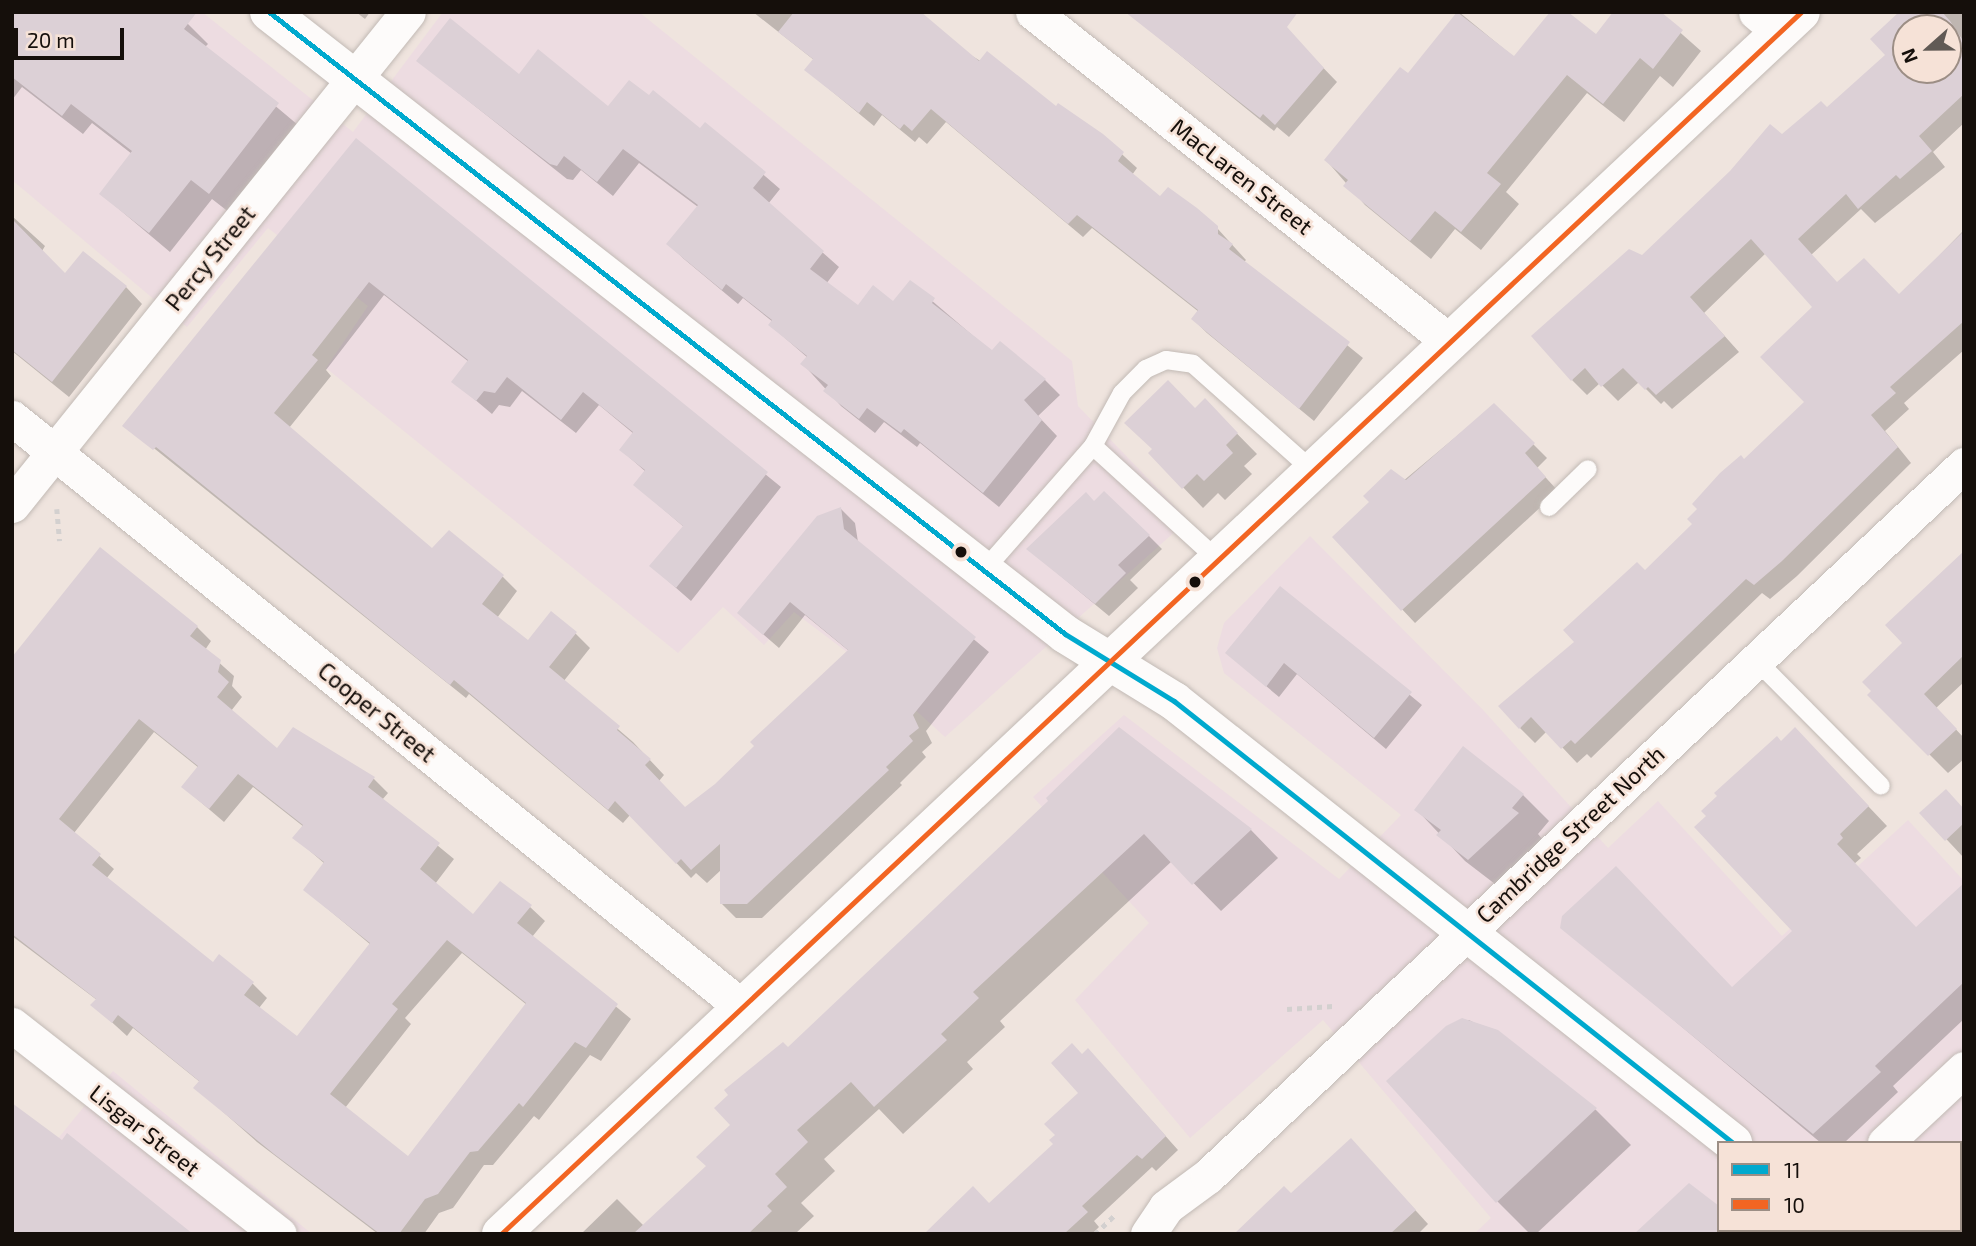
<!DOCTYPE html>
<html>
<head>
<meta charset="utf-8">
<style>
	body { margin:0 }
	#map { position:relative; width:1976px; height:1246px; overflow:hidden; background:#efe4de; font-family:"Exo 2",sans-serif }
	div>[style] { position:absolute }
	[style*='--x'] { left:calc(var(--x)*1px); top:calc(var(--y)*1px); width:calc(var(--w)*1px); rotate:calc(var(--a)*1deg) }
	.commercial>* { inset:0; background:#eddce1 }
	.shadow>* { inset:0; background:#0003 }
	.building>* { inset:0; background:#dcd0d6 }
	.path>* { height:4.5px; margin-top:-2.25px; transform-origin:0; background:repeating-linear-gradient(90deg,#d3d0cf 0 5px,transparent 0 10px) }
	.roads { filter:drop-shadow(0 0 2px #c2bab5) drop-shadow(0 0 2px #c2bab5) }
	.service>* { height:18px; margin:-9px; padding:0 9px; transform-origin:9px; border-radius:9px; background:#fdfbfa }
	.minor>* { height:35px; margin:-17.5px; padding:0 17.5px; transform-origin:17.5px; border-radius:17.5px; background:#fdfbfa }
	.secondary>* { height:38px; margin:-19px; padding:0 19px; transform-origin:19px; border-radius:19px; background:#fdfbfa }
	.bus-1>* { height:5px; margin:-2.5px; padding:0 2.5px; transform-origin:2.5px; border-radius:2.5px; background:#00a9ce }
	.bus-2>* { height:5px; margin:-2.5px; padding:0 2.5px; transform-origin:2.5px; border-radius:2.5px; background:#f26522 }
	.dots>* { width:19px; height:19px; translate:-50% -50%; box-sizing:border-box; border:4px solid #f6e2d7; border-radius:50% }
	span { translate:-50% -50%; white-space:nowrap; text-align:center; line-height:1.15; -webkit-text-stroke:5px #f6e2d7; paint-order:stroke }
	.street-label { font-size:23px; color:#150f0b }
	.frame { position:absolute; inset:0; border:14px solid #150f0b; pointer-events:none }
	.legend { position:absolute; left:1717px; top:1141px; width:245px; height:91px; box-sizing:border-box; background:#f6e2d7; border:2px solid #9c8e85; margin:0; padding:9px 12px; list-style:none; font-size:21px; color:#150f0b }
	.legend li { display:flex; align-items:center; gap:14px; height:35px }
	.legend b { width:35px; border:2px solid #9c8e85 }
	.north { position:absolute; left:1892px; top:14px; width:70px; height:70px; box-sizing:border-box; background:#f6e2d7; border:2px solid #9c8e85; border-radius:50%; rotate:249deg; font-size:19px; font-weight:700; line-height:28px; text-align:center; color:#150f0b }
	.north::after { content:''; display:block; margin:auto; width:24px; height:32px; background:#615a55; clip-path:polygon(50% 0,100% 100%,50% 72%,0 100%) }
	.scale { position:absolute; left:14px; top:28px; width:110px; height:32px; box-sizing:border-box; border:4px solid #150f0b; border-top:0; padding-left:9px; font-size:21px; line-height:24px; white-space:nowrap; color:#150f0b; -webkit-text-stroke:5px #f6e2d7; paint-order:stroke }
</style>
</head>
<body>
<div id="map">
	<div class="commercial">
		<div style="clip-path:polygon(12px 12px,202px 12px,353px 132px,443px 12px,639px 12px,1072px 361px,1078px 406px,1188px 520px,945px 737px,876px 674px,794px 612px,764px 645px,723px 607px,678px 653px,326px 368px,368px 306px,268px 228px,187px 327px,12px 180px)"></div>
		<div style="clip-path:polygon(evenodd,1310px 536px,1484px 711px,1608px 848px,1658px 801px,1782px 936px,1908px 820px,1964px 881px,1964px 1234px,1474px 1234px,1491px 1218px,1323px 1020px,1190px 1138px,1075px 1000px,1149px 923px,1033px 797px,1124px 715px,1339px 879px,1401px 815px,1224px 673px,1217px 648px,1224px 623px,1310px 536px,1719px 1143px,1960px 1143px,1960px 1230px,1719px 1230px,1719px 1143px)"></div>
		<div style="clip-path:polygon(113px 1071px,312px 1234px,12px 1234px,12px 1195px)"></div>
	</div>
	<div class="shadow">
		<div style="clip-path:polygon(12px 12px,188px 24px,208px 44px,205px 47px,298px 125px,230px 213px,212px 199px,170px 252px,101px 194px,132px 154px,92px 123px,83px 134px,22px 87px,12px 100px)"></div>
		<div style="clip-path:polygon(356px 12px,370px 12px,365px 19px)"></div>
		<div style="clip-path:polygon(753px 12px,901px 12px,1102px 136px,1137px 168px,1132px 175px,1160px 199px,1217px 228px,1246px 260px,1244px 262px,1363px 358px,1314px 421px,1207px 333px,1193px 319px,1199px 312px,1092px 228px,1083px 237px,946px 122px,927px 144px,919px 137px,915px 142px,882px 115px,874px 126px,806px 70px,814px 60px)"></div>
		<div style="clip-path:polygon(1127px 12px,1269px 12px,1337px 82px,1289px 137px,1277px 127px,1274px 131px)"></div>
		<div style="clip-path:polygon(1459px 12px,1515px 58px,1596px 37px,1657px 12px,1701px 51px,1673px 87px,1660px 76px,1624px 122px,1587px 93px,1506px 192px,1519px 204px,1481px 250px,1455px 229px,1431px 259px,1365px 205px,1326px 160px,1408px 75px)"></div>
		<div style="clip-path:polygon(evenodd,1901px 12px,1964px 12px,1964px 123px,1933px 152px,1945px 167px,1875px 223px,1861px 209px,1811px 255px,1838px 284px,1899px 297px,1964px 230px,1964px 350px,1904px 403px,1909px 409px,1885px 431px,1911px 463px,1797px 576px,1770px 599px,1762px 593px,1591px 758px,1587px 754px,1577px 763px,1547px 731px,1535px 743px,1520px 728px,1576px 642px,1695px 524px,1744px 461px,1806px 402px,1814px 307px,1766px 253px,1704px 313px,1739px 352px,1672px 409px,1664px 401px,1661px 404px,1639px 382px,1618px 401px,1600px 383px,1587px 395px,1572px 380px,1643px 257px,1782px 136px,1827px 109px,1887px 55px,1901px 12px,1906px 28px,1948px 28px,1948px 70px,1906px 70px,1906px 28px)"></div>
		<div style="clip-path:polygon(418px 61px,519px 77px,609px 108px,700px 131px,705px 124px,780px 189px,768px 204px,839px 267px,826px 284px,859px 307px,894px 303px,910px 282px,992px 352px,1045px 380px,1060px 395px,1038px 416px,1057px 436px,999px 507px,920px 443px,917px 447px,884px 422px,875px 433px,841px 406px,803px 364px,808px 358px,770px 325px,773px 322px,743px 298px,738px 304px,684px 259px,668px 244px,698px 207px,639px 163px,613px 196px,581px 170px,573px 180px,567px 179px)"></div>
		<div style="clip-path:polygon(356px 141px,781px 487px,691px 601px,651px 566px,684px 527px,635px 485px,646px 472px,621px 450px,634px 434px,599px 405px,576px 433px,522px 391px,510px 407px,499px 405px,492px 414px,454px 382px,469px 362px,384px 295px,326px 370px,331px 376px,289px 428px,432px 551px,503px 577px,517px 591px,497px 618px,528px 643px,551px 614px,576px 634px,590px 648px,563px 682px,633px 742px,664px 775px,659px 781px,685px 809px,716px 785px,849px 651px,805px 615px,779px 648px,739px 613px,841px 509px,855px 523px,858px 542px,989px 652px,926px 731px,932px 743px,922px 752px,926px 757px,900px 783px,902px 785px,762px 918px,736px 918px,722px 904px,721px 870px,707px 883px,696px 873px,691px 878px,630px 815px,623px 823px,469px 694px,466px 698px,125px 425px)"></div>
		<div style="clip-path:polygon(12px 216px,45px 246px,42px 251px,66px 276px,126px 287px,142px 304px,69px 397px,12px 351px)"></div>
		<div style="clip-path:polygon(1205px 401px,1257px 454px,1244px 466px,1252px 474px,1225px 500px,1218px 493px,1203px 508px,1150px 453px)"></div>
		<div style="clip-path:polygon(1494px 405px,1547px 458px,1537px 468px,1558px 491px,1415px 623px,1335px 538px)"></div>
		<div style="clip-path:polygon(1149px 536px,1162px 549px,1130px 580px,1138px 588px,1109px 616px,1028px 549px)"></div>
		<div style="clip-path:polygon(1964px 554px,1964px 682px,1936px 708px,1964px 738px,1964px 759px,1948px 773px,1870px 695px)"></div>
		<div style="clip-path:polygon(1280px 588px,1422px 705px,1386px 749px,1297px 674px,1279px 697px,1227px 653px)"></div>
		<div style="clip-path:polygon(evenodd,197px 627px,211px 641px,205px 650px,234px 676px,232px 686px,242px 697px,231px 711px,277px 751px,374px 779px,388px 793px,382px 800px,454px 859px,435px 884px,474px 916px,530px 907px,545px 921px,532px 937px,631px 1019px,601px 1061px,590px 1055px,539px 1120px,534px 1116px,493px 1165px,484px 1165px,453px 1208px,439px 1213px,424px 1234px,378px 1234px,257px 1142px,196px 1088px,200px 1082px,133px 1028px,127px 1036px,93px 1005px,97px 1000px,12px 936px,12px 660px,197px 627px,154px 732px,199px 768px,183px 787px,224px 822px,253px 787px,304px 827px,295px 838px,325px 864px,305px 890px,371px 945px,297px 1038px,259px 1008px,267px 998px,253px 984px,219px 957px,213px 964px,106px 879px,114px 869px,74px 833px,154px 732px,197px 627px,462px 953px,527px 1005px,408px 1158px,345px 1108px,411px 1024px,405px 1018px,462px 953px)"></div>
		<div style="clip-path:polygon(1119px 729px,1251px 830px,1278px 858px,1221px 911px,1172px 861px,1000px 1021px,1005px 1027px,967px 1062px,973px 1069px,903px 1134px,879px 1109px,824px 1159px,835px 1171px,801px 1203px,814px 1216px,795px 1234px,581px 1234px,617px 1199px,644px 1226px,708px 1166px,788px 1050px,1051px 801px)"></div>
		<div style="clip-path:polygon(1781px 743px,1814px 749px,1887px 826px,1857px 854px,1861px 858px,1854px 864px,1916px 929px,1964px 885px,1964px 1019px,1893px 1086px,1898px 1092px,1844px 1143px,1821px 1143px,1562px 927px,1732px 989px,1795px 931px)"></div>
		<div style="clip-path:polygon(1523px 795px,1549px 821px,1538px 834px,1543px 840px,1495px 884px,1465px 861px,1416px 809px)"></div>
		<div style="clip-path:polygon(1964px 810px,1964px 858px,1922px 813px)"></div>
		<div style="clip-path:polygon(1469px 1020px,1495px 1034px,1596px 1110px,1631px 1145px,1536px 1234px,1530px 1234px,1498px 1202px,1389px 1081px,1454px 1023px)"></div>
		<div style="clip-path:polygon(1082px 1056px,1101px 1064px,1178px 1150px,1156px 1171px,1152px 1167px,1094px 1221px,1099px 1227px,1092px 1234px,949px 1234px,989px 1205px,1055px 1144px,1081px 1093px)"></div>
		<div style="clip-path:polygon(1964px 1145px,1964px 1234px,1931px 1234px,1927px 1230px,1960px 1230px)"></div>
		<div style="clip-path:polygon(1364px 1154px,1428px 1224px,1418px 1234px,1237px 1234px,1291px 1195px)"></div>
		<div style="clip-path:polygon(1719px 1230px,1744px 1231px,1636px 1234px)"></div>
	</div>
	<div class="building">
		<div style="clip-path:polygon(12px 12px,197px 12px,184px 29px,279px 103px,209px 194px,191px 180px,149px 233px,99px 194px,132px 151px,71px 104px,62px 116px,12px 77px)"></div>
		<div style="clip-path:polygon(794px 12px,921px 12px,979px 61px,987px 51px,1056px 106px,1058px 103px,1103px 134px,1124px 152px,1118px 161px,1160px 196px,1168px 187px,1197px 208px,1218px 226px,1218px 234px,1233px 244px,1229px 249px,1350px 342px,1299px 409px,1191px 319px,1198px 310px,1077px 215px,1068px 224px,931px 109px,912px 131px,904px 124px,900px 129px,867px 102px,859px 113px,804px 70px,813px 59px,778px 32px)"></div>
		<div style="clip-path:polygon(1125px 12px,1298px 12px,1287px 27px,1324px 68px,1275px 125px,1263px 114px,1260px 118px)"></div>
		<div style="clip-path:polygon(1457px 12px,1514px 56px,1550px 12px,1568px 12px,1596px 34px,1613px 12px,1661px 12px,1683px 30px,1653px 69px,1640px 58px,1603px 104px,1567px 75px,1487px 173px,1501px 184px,1461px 232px,1435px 211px,1410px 241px,1343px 186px,1348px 180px,1324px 160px,1400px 67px,1408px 73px)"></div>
		<div style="clip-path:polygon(evenodd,1899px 12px,1942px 12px,1950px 21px,1964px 42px,1964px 94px,1919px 136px,1932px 151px,1900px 179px,1896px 175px,1858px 209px,1846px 194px,1798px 239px,1837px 282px,1864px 258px,1899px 294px,1964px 231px,1964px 321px,1890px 387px,1896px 393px,1871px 415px,1898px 447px,1782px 561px,1754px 585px,1746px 579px,1575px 744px,1571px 740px,1561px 749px,1531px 717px,1519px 729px,1498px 706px,1574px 642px,1563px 630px,1637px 562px,1645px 570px,1692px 524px,1687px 519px,1697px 509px,1692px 504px,1720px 473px,1741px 455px,1744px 459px,1804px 402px,1760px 357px,1812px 307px,1751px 239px,1690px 297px,1725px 336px,1656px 395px,1648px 387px,1645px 390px,1623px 368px,1601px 387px,1585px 368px,1571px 381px,1531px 336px,1629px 249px,1642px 255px,1730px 171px,1770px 124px,1782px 134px,1821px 101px,1827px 107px,1885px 55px,1870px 39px,1899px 12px,1906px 28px,1948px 28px,1948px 70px,1906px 70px,1906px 28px)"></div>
		<div style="clip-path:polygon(450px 18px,519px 74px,538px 49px,608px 106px,629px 80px,649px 95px,653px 90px,700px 128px,705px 122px,766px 172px,753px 188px,824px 251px,810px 269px,858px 305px,873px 285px,893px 301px,910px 280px,935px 298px,932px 303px,992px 350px,1000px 341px,1046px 379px,1024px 400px,1042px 420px,983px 493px,904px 429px,901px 433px,867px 408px,859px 419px,823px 391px,828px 385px,800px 364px,807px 356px,768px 325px,772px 320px,726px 284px,722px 290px,666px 244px,698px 205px,623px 149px,597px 182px,564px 156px,557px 166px,550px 164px,416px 61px)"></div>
		<div style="clip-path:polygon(356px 138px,768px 472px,676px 588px,649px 566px,683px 526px,633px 485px,645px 470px,619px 450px,633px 432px,583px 392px,561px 420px,507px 377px,495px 393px,484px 391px,476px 401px,451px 382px,468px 360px,369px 282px,312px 355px,318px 360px,274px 413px,432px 548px,449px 530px,504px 575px,482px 604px,528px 640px,551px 611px,577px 632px,549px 667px,620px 726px,617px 730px,651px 759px,645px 765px,685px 807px,715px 784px,754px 746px,750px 742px,848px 650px,790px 602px,763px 635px,737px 613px,817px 516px,841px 507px,844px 529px,976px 637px,913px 715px,919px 728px,909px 736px,913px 741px,886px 767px,889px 770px,747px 904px,720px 904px,720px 844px,691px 870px,681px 859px,676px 864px,615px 801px,608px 810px,454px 680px,450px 685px,156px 447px,153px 450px,122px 426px)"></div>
		<div style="clip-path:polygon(12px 219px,65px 273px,83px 251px,127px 286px,52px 382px,12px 350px)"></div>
		<div style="clip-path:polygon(1168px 380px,1195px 408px,1205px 398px,1238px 433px,1226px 445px,1233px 453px,1204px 481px,1197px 474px,1182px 489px,1148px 453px,1152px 449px,1124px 423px)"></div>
		<div style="clip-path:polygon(1494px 403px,1535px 443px,1525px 453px,1546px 477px,1401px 611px,1332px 537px,1369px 502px,1363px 496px,1391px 469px,1406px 480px)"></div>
		<div style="clip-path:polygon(1104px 491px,1150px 535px,1118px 565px,1126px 573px,1095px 604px,1026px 549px,1086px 492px,1094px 501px)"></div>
		<div style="clip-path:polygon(evenodd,100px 547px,198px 626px,190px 636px,221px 660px,218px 672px,229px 682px,217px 697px,277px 748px,293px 727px,375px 777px,368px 787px,440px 843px,420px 869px,473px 914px,500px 881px,532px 905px,517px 923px,618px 1004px,586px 1048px,575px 1042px,523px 1107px,519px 1103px,478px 1151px,470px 1152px,438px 1194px,425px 1199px,399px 1234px,380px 1234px,274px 1154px,193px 1088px,199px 1081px,118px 1015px,112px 1023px,90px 1005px,96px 999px,12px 934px,12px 657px,100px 547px,139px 719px,198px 766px,181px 787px,209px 809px,238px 774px,303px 825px,292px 838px,324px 862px,303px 890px,370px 943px,297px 1036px,244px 995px,254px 982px,219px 954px,213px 962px,92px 865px,101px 854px,59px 819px,139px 719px,100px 547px,447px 940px,526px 1003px,408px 1156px,330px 1094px,398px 1009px,392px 1004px,447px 940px)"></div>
		<div style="clip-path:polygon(1964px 551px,1964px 655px,1924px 694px,1957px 729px,1928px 756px,1867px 695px,1871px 691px,1862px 682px,1902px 643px,1885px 625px)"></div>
		<div style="clip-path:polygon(1280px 586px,1412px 692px,1374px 738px,1284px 663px,1266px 687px,1225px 653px)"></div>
		<div style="clip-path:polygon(1119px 727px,1252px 829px,1192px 885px,1144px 834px,973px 992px,979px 998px,941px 1034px,947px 1040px,874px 1107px,851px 1082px,797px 1130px,808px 1142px,775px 1174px,787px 1187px,767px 1206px,772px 1211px,748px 1234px,633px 1234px,706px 1166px,696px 1157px,730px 1125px,714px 1108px,728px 1095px,724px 1090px,783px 1042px,788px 1047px,1048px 801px,1046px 798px)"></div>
		<div style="clip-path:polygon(1795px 727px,1869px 806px,1840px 834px,1843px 838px,1837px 844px,1916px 927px,1964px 883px,1964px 982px,1875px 1066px,1881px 1072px,1813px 1134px,1560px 928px,1562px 916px,1616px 866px,1732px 987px,1792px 931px,1694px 827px,1706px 816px,1701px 811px,1717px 796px,1714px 793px,1777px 736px,1781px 741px)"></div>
		<div style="clip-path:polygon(1463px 746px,1524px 794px,1512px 808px,1519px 813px,1468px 860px,1436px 835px,1441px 830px,1414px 810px)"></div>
		<div style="clip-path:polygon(1946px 789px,1964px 809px,1964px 823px,1945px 841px,1919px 813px)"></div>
		<div style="clip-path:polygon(1462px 1018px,1498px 1030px,1597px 1108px,1496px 1203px,1386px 1081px,1446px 1026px)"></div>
		<div style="clip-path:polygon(1072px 1043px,1082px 1054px,1088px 1048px,1166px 1136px,1142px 1159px,1137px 1155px,1082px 1206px,1088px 1212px,1064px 1234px,924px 1234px,973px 1186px,989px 1203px,1053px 1144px,1049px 1140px,1055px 1135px,1044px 1124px,1078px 1093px,1051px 1063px)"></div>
		<div style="clip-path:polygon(12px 1103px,62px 1140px,67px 1133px,193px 1234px,12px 1234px)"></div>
		<div style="clip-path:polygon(1351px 1138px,1416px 1210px,1390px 1234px,1234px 1234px,1284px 1186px,1291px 1193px)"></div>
		<div style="clip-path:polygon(1689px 1183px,1719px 1206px,1719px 1234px,1634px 1234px)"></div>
	</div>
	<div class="path">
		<div style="--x:57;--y:509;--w:32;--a:85"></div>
		<div style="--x:1287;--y:1009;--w:46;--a:-3.7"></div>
		<div style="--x:1095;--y:1234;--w:28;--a:-44"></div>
	</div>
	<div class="roads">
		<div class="service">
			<div style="--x:1093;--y:446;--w:60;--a:-61.3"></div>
			<div style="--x:1122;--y:393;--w:34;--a:-45"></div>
			<div style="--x:1146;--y:369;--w:22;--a:-24"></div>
			<div style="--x:1166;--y:360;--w:27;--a:8"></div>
			<div style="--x:1193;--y:364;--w:161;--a:41.7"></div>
			<div style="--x:1549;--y:507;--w:54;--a:-44.3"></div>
			<div style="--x:986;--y:568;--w:162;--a:-48.7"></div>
			<div style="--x:1093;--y:446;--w:169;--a:42.4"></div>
			<div style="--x:1756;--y:660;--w:177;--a:45.2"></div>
		</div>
		<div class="minor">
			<div style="--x:1033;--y:12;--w:532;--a:38.36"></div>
			<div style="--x:1756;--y:12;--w:31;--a:40"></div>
			<div style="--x:12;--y:418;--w:938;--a:38.9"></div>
			<div style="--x:12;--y:505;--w:632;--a:-51.23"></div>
			<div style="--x:12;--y:1025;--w:339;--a:38.1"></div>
			<div style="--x:1885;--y:1143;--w:108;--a:-43.1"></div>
			<div style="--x:1148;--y:1234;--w:32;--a:-56"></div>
			<div style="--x:1166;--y:1207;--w:52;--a:-36.4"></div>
			<div style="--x:1208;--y:1176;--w:1038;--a:-43.24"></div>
			<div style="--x:1787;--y:1234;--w:5;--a:-53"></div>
		</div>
		<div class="secondary">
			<div style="--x:269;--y:12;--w:1010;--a:38"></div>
			<div style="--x:1065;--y:634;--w:128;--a:31.6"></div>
			<div style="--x:1174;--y:701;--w:713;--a:38.33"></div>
			<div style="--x:1844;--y:1230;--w:6;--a:45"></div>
			<div style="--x:501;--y:1234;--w:1784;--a:-43.23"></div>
		</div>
	</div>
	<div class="bus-1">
		<div style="--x:269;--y:12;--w:1010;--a:38"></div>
		<div style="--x:1065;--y:634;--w:128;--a:31.6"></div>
		<div style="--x:1174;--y:701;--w:713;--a:38.33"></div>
	</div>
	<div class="bus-2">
		<div style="--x:501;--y:1234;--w:1784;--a:-43.23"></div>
	</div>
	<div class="dots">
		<div style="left:961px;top:552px;background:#150f0b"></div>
		<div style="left:1195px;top:582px;background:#150f0b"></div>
	</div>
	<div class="street-label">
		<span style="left:1242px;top:176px;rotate:38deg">MacLaren Street</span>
		<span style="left:210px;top:258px;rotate:-51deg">Percy Street</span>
		<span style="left:377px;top:712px;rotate:39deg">Cooper Street</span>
		<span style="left:1570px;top:834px;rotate:-43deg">Cambridge Street North</span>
		<span style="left:145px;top:1130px;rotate:38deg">Lisgar Street</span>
	</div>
	<div class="frame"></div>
	<ul class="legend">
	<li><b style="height:9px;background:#00a9ce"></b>11</li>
	<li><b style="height:9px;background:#f26522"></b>10</li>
	</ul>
	<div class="north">N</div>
	<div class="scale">20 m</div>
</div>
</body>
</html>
